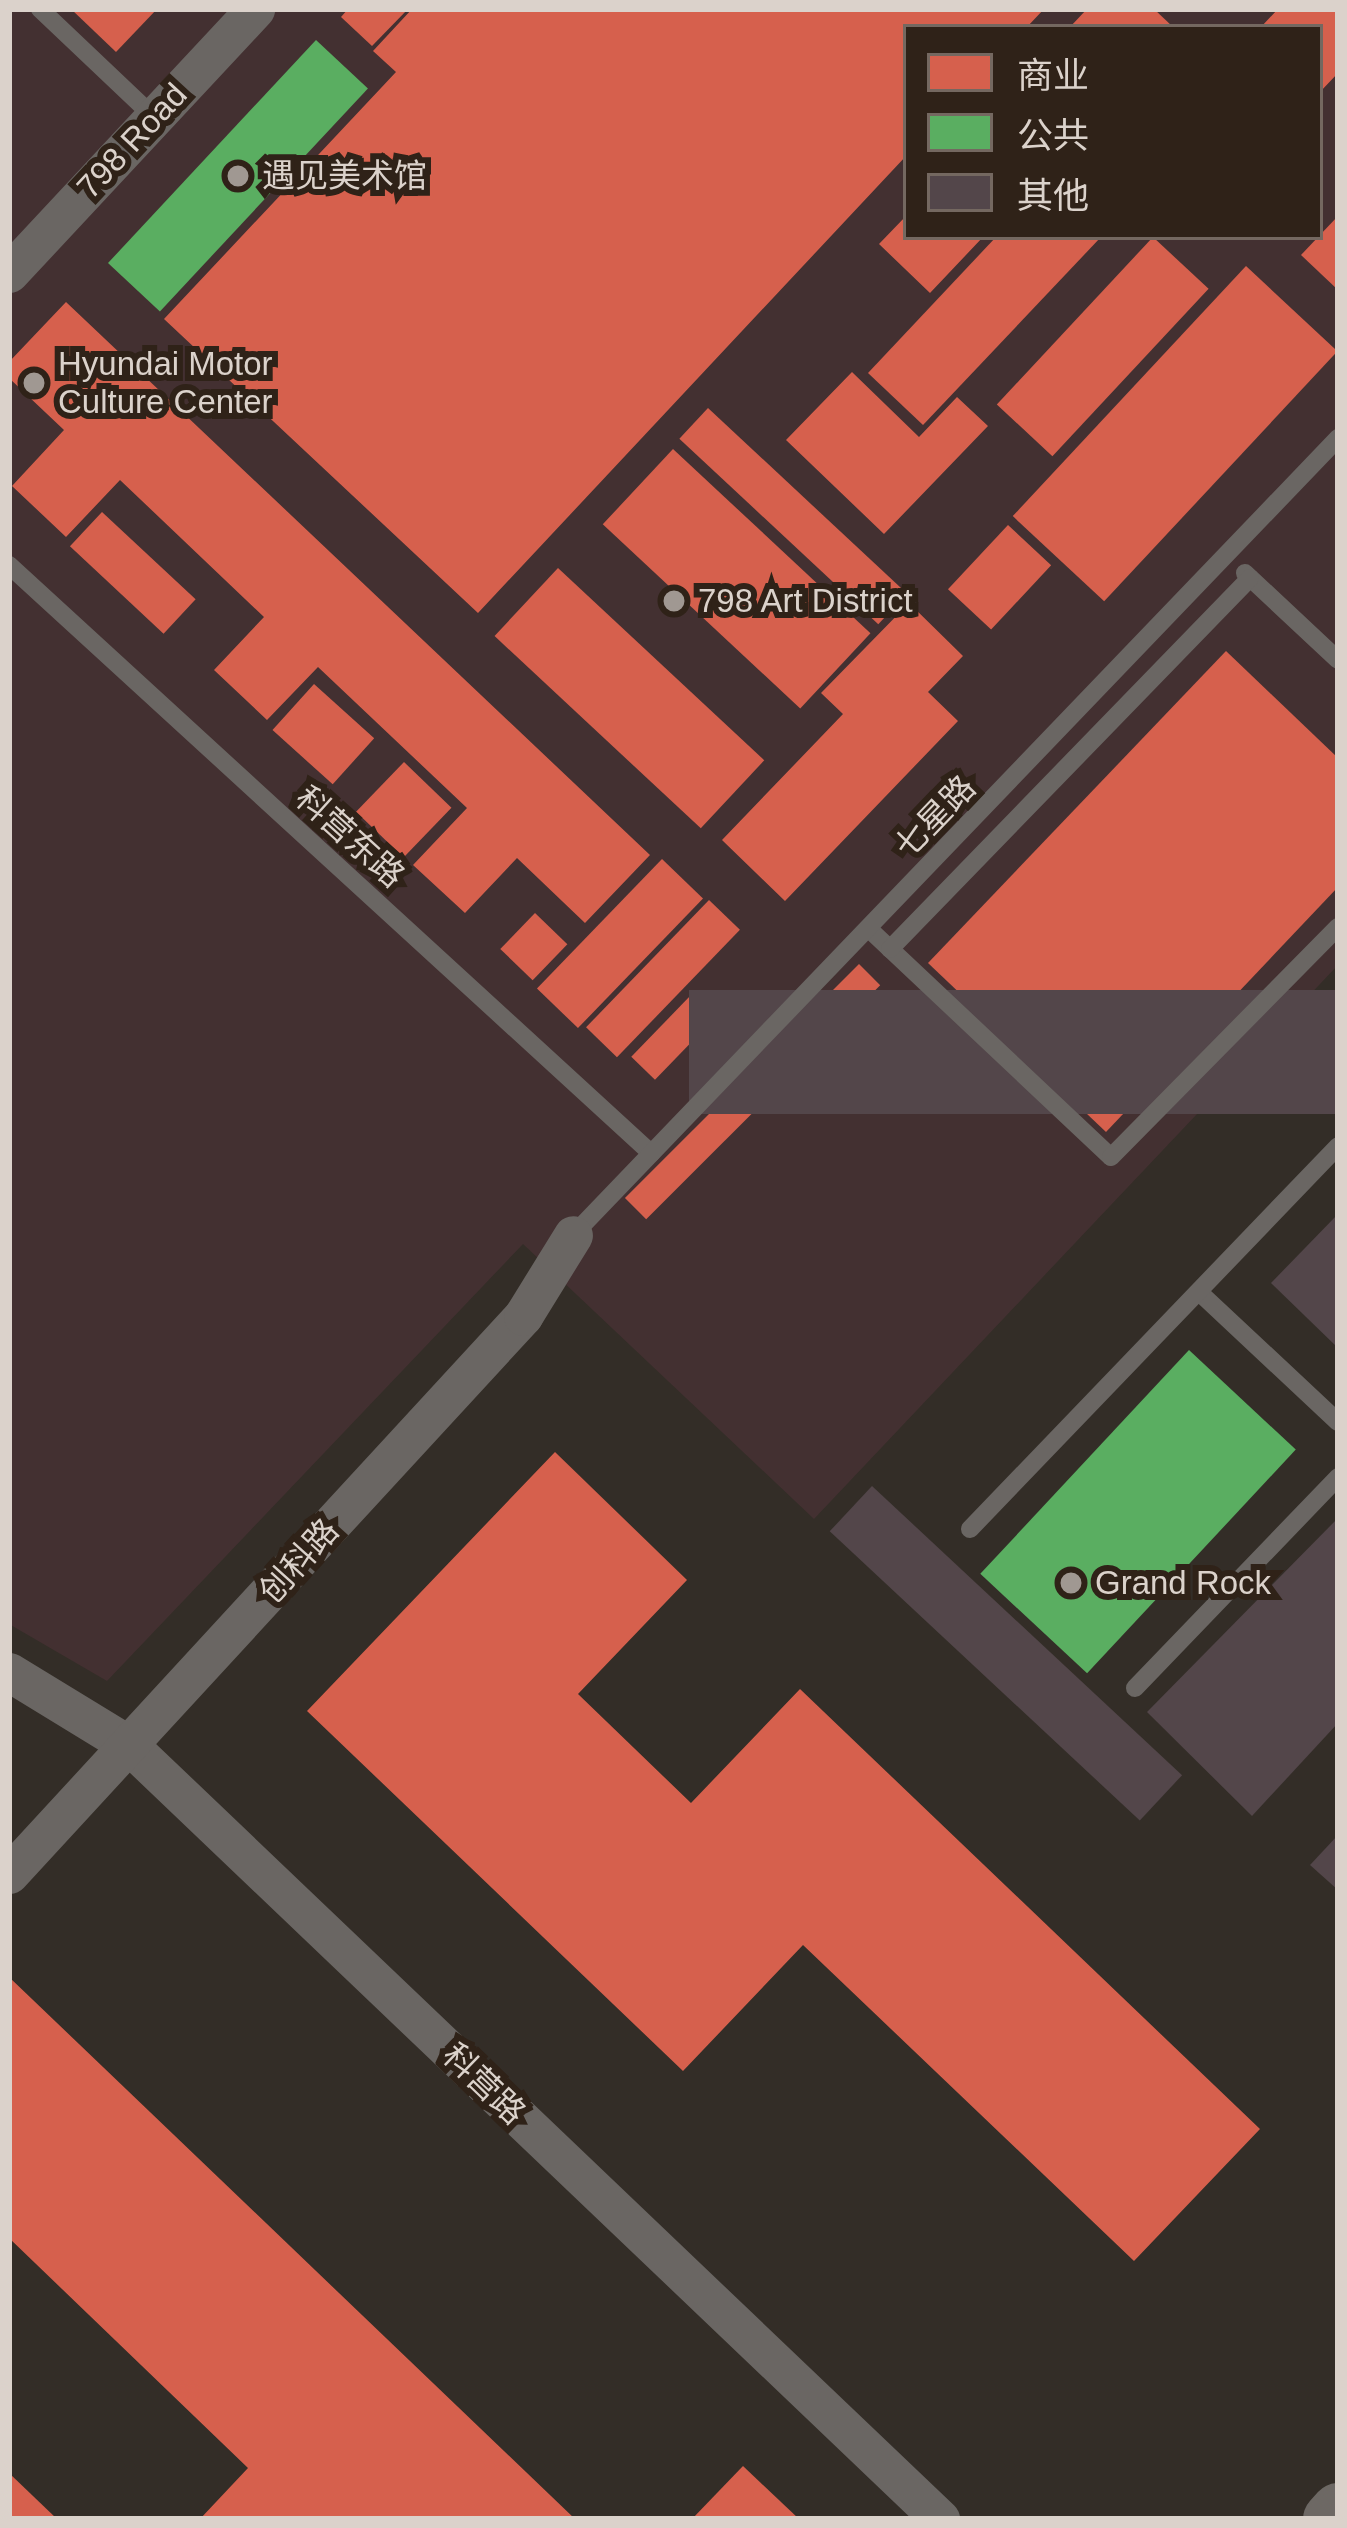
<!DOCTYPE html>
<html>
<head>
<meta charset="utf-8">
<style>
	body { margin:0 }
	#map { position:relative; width:1347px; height:2528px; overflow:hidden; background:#332d27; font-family:Helvetica,"Noto Sans SC",sans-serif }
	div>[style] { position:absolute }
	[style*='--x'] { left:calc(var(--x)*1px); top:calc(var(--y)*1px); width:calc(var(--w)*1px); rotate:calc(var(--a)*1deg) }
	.commercial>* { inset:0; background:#433031 }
	.shops>* { inset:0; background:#d6604d; transform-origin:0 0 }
	.public>* { inset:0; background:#5aae61; transform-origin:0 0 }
	.building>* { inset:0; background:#53464a; transform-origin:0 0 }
	.lane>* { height:18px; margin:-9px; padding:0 9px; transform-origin:9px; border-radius:9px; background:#6a6663 }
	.street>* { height:39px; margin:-19.5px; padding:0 19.5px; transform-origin:19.5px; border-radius:19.5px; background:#6a6663 }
	.secondary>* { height:54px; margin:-27px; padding:0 27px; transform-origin:27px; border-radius:27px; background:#6d6864 }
	.dots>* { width:33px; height:33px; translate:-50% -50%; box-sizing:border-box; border:6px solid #2f2218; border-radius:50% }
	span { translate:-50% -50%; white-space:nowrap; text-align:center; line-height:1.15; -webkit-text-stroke:12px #2f2218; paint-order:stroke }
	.street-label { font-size:33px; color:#dbd2cb }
	.poi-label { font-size:33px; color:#dbd2cb }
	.left { translate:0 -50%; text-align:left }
	.frame { position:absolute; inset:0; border:12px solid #dbd2cb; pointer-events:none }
	.legend { position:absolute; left:903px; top:24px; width:420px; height:216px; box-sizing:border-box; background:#2f2218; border:3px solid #746860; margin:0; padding:15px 21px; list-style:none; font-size:36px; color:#dbd2cb }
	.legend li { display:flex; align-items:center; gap:24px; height:60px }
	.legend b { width:60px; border:3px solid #746860 }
</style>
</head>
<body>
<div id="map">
	<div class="commercial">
		<div style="clip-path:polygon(evenodd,9px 9px,1338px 9px,1338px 965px,814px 1519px,523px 1244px,107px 1681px,9px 1624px,9px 9px,906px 27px,1320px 27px,1320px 237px,906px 237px,906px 27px)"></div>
	</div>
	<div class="shops">
		<div style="clip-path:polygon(71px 9px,157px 9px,116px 52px)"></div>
		<div style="clip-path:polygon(348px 9px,408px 9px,372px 46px,341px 17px)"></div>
		<div style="clip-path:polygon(412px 9px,1044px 9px,1027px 27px,906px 27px,906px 156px,478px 613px,164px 319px,396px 72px,373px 51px)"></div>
		<div style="clip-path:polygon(1087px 9px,1154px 9px,1173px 27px,1070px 27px)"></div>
		<div style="clip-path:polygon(1278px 9px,1338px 9px,1338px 73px,1320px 92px,1320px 27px,1261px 27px)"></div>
		<div style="clip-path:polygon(906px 216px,906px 237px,983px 237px,930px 293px,879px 244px)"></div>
		<div style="clip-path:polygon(1338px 216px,1338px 290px,1301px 255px)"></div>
		<div style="clip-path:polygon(996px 237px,1101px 237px,923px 425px,868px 373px)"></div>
		<div style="left:1153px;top:237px;width:76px;height:229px;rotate:43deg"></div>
		<div style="left:1246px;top:266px;width:125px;height:342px;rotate:43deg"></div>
		<div style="clip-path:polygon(66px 302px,650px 855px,585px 923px,517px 858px,465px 913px,413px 865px,467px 808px,318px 667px,267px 720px,214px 670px,264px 617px,120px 480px,66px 537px,12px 486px,64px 430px,9px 378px,9px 362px)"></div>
		<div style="clip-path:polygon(852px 372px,919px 437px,957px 397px,988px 426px,884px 534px,786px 440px)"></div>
		<div style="left:708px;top:408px;width:272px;height:42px;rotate:43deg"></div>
		<div style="left:673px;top:449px;width:270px;height:103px;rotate:43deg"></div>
		<div style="left:102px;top:512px;width:128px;height:47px;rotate:43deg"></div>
		<div style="left:1008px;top:525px;width:59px;height:88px;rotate:43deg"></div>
		<div style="left:558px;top:568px;width:282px;height:93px;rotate:43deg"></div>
		<div style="clip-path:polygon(909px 603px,963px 656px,928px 692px,958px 721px,785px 901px,722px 840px,843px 714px,821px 693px)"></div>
		<div style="clip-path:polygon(1226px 651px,1338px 758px,1338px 887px,1106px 1132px,928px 963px)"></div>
		<div style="left:314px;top:684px;width:81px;height:62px;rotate:42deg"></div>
		<div style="left:404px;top:762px;width:66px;height:69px;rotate:44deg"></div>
		<div style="left:662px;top:859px;width:57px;height:180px;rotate:44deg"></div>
		<div style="left:709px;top:900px;width:43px;height:177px;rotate:44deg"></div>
		<div style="left:535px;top:913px;width:45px;height:50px;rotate:44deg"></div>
		<div style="left:859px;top:964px;width:30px;height:331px;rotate:45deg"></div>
		<div style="left:691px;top:995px;width:33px;height:86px;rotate:44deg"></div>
		<div style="clip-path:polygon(555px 1452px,687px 1580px,578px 1694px,691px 1803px,800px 1689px,1260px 2129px,1134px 2261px,803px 1945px,683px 2071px,307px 1711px)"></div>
		<div style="clip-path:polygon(9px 1977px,575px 2519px,200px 2519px,248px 2468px,9px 2238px)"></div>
		<div style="clip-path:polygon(743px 2466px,799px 2519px,692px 2519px)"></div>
		<div style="clip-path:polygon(9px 2473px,57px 2519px,9px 2519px)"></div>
	</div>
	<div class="public">
		<div style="left:316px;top:40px;width:71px;height:305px;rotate:43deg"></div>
		<div style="left:1189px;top:1350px;width:146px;height:306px;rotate:43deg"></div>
	</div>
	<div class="building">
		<div style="left:1338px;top:990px;width:124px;height:649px;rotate:90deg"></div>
		<div style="clip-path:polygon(1338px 1214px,1338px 1348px,1271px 1283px)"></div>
		<div style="left:872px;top:1486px;width:424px;height:62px;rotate:43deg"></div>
		<div style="clip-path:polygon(1338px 1518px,1338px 1723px,1252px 1816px,1147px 1712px)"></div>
		<div style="clip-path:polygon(1338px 1835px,1338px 1890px,1310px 1865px)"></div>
	</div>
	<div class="lane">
		<div style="--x:40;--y:9;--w:157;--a:43.5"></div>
		<div style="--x:9;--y:565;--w:871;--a:42.49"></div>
		<div style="--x:1245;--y:573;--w:127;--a:43.1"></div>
		<div style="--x:869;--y:929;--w:332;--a:43.3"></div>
		<div style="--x:1111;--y:1157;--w:323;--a:-45.4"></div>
		<div style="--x:890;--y:949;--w:517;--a:-45.86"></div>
		<div style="--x:573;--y:1235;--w:1105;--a:-46.17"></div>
		<div style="--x:1199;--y:1292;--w:190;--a:43.1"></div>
		<div style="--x:970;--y:1529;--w:531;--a:-46.14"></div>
		<div style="--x:1135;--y:1688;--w:293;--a:-46.1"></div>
	</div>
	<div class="street">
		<div style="--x:9;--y:273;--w:361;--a:-47"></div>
		<div style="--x:9;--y:1672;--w:142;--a:31.4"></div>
		<div style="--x:130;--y:1746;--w:1120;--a:43.66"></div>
		<div style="--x:9;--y:1874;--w:759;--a:-47.35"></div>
		<div style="--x:523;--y:1316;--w:95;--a:-58.3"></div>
	</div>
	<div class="secondary">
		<div style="--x:1330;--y:2519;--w:12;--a:-48"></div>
	</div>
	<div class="dots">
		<div style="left:238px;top:176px;background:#a09892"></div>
		<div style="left:34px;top:383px;background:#a09892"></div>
		<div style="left:674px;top:601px;background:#a09892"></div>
		<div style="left:1071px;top:1583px;background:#a09892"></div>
	</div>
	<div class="street-label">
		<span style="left:132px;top:141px;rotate:-47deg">798 Road</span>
		<span style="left:935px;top:817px;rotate:-46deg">七星路</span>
		<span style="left:350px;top:837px;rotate:42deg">科营东路</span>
		<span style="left:299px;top:1561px;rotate:-48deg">创科路</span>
		<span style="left:484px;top:2084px;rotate:44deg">科营路</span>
	</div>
	<div class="poi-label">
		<span class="left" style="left:262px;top:176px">遇见美术馆</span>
		<span class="left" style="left:58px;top:383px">Hyundai Motor<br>Culture Center</span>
		<span class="left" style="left:698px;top:601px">798 Art District</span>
		<span class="left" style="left:1095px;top:1583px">Grand Rock</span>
	</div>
	<div class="frame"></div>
	<ul class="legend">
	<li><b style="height:33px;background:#d6604d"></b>商业</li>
	<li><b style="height:33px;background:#5aae61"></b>公共</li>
	<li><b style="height:33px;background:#53464a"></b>其他</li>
	</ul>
</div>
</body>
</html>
